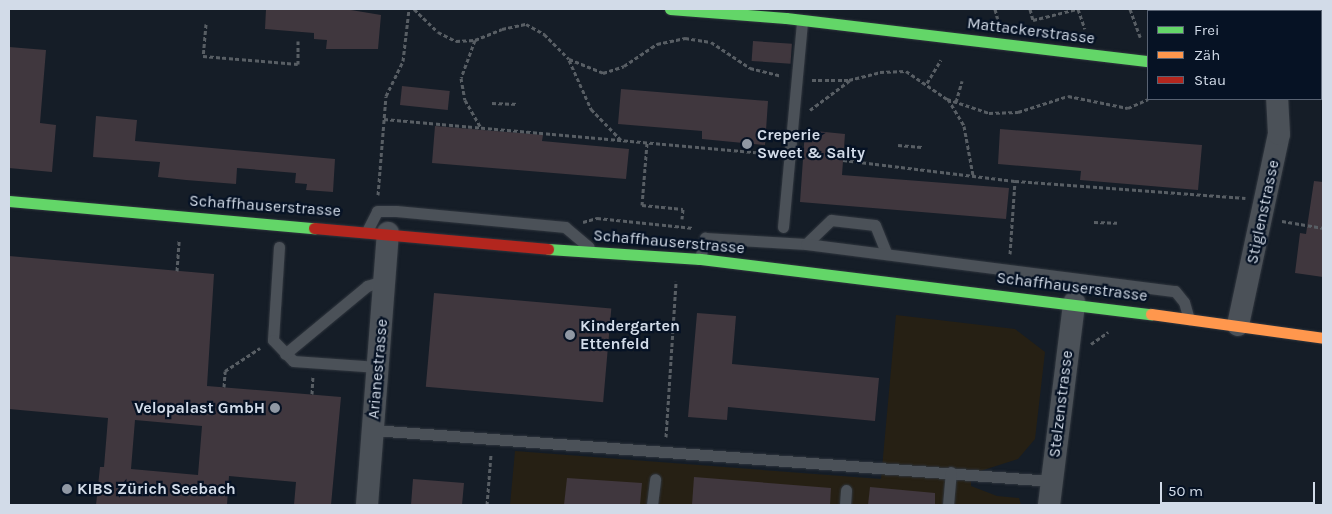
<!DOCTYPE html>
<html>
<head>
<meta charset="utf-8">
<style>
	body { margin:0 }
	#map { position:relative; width:1332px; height:514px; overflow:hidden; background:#151d27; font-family:Karla,sans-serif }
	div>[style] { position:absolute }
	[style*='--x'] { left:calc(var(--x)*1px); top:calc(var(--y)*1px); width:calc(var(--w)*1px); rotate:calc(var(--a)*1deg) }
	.industrial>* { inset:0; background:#262014 }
	.building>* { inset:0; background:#40373e; transform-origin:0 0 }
	.path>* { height:3px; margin-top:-1.5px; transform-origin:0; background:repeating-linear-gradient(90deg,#585e64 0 4px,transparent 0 6.5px) }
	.roads { filter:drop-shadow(0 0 1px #30363e) drop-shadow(0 0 1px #30363e) }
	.lane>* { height:11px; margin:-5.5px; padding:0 5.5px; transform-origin:5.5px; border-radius:5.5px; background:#4b5158 }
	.street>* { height:22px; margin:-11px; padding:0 11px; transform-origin:11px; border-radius:11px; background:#4b5158 }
	.fast>* { height:11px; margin:-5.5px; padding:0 5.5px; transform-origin:5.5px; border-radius:5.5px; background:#63d668 }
	.slow>* { height:11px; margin:-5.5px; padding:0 5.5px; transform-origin:5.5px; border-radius:5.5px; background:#ff974d }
	.jam>* { height:11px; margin:-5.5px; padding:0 5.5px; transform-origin:5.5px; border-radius:5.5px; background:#b3261e }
	.dots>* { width:14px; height:14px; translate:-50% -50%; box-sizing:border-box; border:2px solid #061224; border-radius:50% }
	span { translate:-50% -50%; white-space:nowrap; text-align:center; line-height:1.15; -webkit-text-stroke:4.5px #061224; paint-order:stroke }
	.street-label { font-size:16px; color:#d2dbe8 }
	.poi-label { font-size:16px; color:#d2dbe8; font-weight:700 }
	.left { translate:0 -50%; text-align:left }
	.right { translate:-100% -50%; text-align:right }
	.frame { position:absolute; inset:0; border:10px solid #d2dbe8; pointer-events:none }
	.legend { position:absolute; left:1147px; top:10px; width:175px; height:90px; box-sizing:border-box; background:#061224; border:1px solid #586272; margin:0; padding:6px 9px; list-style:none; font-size:15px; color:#d2dbe8 }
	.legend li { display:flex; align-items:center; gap:10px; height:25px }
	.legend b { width:25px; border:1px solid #586272 }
	.scale { position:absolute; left:1160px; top:482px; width:155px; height:22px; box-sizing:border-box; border:2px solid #d2dbe8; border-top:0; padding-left:6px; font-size:15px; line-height:18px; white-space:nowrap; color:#d2dbe8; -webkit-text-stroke:4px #061224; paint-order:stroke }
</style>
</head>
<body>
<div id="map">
	<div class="industrial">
		<div style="clip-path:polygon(896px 315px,1015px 329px,1045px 352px,1035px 439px,1018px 459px,971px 474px,971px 486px,997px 496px,1019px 498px,1021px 505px,510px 505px,515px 451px,881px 479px)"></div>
	</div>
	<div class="building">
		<div style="clip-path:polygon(266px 9px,345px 9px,381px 15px,378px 49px,326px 49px,327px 40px,314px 39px,314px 33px,265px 29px)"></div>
		<div style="left:753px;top:41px;width:39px;height:20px;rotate:4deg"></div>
		<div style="clip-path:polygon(9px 47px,46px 50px,40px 123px,56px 125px,52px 172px,9px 168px)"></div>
		<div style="left:402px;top:86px;width:48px;height:19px;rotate:6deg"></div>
		<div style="clip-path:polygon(621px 89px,768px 101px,765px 145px,702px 139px,702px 131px,618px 124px)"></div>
		<div style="clip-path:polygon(96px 116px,137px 120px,135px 141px,335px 159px,333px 192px,306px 190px,307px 184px,295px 183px,296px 173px,237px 168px,236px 184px,186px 180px,158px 177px,160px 162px,93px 157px)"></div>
		<div style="clip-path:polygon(435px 126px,543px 135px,542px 141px,629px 149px,626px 179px,432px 163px)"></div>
		<div style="clip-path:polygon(1000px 129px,1202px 145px,1198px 190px,1080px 180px,1081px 171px,998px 164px)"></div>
		<div style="clip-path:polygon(805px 130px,845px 134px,842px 175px,1009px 188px,1006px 219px,800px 202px)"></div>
		<div style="clip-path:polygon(1314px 181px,1323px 182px,1323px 277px,1295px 273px,1300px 233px,1306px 234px)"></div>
		<div style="clip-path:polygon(evenodd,9px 256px,214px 274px,207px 386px,341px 397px,331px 505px,294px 505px,296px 482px,229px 476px,227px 505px,96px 505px,100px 467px,104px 467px,108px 418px,9px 409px,9px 256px,135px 420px,202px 426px,198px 475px,131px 469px,135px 420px)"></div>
		<div style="left:434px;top:293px;width:178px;height:94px;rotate:5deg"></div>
		<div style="clip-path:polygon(697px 313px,736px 316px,732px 364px,879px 378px,875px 421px,728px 407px,727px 420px,688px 417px)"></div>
		<div style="clip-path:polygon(694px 477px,831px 488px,830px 505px,692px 505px)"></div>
		<div style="clip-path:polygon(567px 478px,642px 483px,640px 505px,564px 505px)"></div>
		<div style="clip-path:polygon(413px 479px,464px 483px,462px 505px,411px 505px)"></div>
		<div style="clip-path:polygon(870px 487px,935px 493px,935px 505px,868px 505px)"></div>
	</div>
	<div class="path">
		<div style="--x:414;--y:9;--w:33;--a:44"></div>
		<div style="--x:438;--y:32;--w:20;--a:27"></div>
		<div style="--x:456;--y:41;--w:19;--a:-3"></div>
		<div style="--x:475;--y:40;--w:29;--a:-22"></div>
		<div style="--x:502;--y:29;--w:25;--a:-12"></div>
		<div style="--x:526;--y:24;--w:21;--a:29"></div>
		<div style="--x:544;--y:34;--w:35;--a:45"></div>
		<div style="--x:569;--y:59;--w:37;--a:22"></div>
		<div style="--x:603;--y:73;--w:22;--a:-18"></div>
		<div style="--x:624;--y:66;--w:40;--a:-34"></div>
		<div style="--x:657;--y:44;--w:29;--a:-12"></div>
		<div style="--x:685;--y:38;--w:26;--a:9"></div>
		<div style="--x:711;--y:42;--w:47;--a:33.7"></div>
		<div style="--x:750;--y:68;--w:32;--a:14"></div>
		<div style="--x:995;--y:9;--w:11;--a:75"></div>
		<div style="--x:1030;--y:9;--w:11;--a:75"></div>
		<div style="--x:1078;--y:9;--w:21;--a:71"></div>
		<div style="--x:1130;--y:9;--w:30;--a:70"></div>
		<div style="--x:1033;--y:20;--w:45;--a:-14"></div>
		<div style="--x:206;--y:24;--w:32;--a:95"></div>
		<div style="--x:203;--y:56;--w:95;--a:4.8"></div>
		<div style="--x:298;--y:64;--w:23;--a:-90"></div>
		<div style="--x:475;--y:40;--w:40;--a:110.2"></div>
		<div style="--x:461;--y:78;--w:22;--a:80"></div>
		<div style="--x:465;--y:100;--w:32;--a:60"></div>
		<div style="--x:569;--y:60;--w:54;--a:65.8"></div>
		<div style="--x:591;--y:109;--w:43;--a:45.9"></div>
		<div style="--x:812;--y:80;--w:37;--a:0"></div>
		<div style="--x:849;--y:80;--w:32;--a:-14"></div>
		<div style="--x:880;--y:72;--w:26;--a:-2"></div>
		<div style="--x:906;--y:71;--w:50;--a:34.3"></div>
		<div style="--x:947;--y:99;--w:44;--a:18.4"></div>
		<div style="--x:989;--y:113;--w:29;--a:-2"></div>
		<div style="--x:1018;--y:112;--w:52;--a:-17.7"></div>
		<div style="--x:1068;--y:96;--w:61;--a:11.3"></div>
		<div style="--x:1128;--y:108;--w:22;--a:-24"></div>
		<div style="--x:927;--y:83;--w:27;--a:-59"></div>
		<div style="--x:948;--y:99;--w:31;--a:59"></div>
		<div style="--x:964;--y:126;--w:50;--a:79.6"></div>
		<div style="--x:956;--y:102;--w:22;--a:-74"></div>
		<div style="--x:492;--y:103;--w:26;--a:2"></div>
		<div style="--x:810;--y:110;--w:49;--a:-36.6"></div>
		<div style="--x:384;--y:119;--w:393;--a:5.1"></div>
		<div style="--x:647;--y:143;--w:62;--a:94.6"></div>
		<div style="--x:642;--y:205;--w:41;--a:5.6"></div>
		<div style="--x:683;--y:209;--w:10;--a:96"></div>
		<div style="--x:898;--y:145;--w:24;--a:5"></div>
		<div style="--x:843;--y:160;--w:173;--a:7"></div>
		<div style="--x:1015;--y:181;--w:231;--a:4.2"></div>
		<div style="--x:378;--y:195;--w:99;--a:-85.4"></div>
		<div style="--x:386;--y:96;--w:39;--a:-64"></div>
		<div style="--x:403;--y:61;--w:52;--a:-83.4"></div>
		<div style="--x:1282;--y:221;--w:42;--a:9.7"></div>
		<div style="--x:583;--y:222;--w:15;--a:-16"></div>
		<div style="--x:597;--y:218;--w:97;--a:5.9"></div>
		<div style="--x:1094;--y:222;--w:23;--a:2"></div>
		<div style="--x:1010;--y:254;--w:73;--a:-86.1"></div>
		<div style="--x:177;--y:271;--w:31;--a:-86"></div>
		<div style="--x:1091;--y:344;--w:21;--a:-35"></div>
		<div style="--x:224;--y:387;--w:16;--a:-86"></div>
		<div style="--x:225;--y:371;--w:42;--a:-33.3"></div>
		<div style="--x:312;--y:394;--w:17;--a:-87"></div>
		<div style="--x:666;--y:437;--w:156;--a:-86.3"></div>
		<div style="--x:487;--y:505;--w:51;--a:-85.5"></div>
	</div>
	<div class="roads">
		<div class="lane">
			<div style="--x:1321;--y:78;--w:2;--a:0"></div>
			<div style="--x:783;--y:227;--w:207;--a:-84.7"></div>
			<div style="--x:367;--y:231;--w:22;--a:-63"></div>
			<div style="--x:377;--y:211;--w:19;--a:0"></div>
			<div style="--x:396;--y:211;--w:170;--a:5.4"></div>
			<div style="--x:565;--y:227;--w:31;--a:40"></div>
			<div style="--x:806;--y:244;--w:35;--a:-44"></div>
			<div style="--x:831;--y:220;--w:44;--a:6.5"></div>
			<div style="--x:875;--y:225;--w:31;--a:68"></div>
			<div style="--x:279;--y:247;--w:93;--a:93.7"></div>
			<div style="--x:273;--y:340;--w:29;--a:46"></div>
			<div style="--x:293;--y:361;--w:85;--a:4"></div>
			<div style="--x:700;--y:259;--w:22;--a:-77"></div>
			<div style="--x:705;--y:238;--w:101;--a:3.4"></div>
			<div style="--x:806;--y:244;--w:372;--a:7.3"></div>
			<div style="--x:1175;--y:291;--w:14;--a:51"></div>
			<div style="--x:1184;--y:302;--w:18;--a:74"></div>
			<div style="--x:285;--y:354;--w:107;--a:-39.7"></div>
			<div style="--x:367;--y:286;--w:19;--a:-18"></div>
			<div style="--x:373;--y:430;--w:681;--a:4.3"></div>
			<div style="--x:652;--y:505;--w:26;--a:-83"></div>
			<div style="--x:845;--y:505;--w:15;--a:-86"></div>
			<div style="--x:948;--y:505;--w:33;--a:-85"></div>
		</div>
		<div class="street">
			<div style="--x:1247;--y:9;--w:2;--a:63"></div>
			<div style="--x:1238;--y:325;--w:195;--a:-77.9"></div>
			<div style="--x:1279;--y:134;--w:35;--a:-93"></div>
			<div style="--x:367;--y:505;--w:273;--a:-85.6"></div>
			<div style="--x:1049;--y:505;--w:204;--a:-82.9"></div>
		</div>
		<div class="fast">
			<div style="--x:670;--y:9;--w:116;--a:4.4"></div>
			<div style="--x:786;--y:18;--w:365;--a:6.8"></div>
			<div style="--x:9;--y:201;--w:306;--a:5.1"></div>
			<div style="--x:548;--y:249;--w:152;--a:3.8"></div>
			<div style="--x:700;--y:259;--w:454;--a:7"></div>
		</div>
		<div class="slow">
			<div style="--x:1151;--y:314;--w:174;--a:7.9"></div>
		</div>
		<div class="jam">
			<div style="--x:314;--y:228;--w:235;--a:5.1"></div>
		</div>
	</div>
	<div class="dots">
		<div style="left:747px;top:144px;background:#9098a4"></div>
		<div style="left:570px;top:335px;background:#9098a4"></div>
		<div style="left:275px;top:408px;background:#9098a4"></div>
		<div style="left:67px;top:489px;background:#9098a4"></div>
	</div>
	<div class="street-label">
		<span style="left:1031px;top:31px;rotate:7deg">Mattackerstrasse</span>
		<span style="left:265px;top:206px;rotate:4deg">Schaffhauserstrasse</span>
		<span style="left:1263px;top:212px;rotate:-78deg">Stiglenstrasse</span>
		<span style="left:669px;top:242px;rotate:5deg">Schaffhauserstrasse</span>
		<span style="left:1072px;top:287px;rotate:7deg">Schaffhauserstrasse</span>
		<span style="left:378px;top:369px;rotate:-85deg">Arianestrasse</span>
		<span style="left:1061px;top:404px;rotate:-83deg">Stelzenstrasse</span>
	</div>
	<div class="poi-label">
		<span class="left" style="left:757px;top:144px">Creperie<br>Sweet &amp; Salty</span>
		<span class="left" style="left:580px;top:335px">Kindergarten<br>Ettenfeld</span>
		<span class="right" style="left:265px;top:408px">Velopalast GmbH</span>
		<span class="left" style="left:77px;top:489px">KIBS Zürich Seebach</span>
	</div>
	<div class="frame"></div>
	<ul class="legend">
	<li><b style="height:6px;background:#63d668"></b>Frei</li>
	<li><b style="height:6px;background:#ff974d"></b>Zäh</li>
	<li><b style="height:6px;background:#b3261e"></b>Stau</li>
	</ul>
	<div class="scale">50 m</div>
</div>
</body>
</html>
